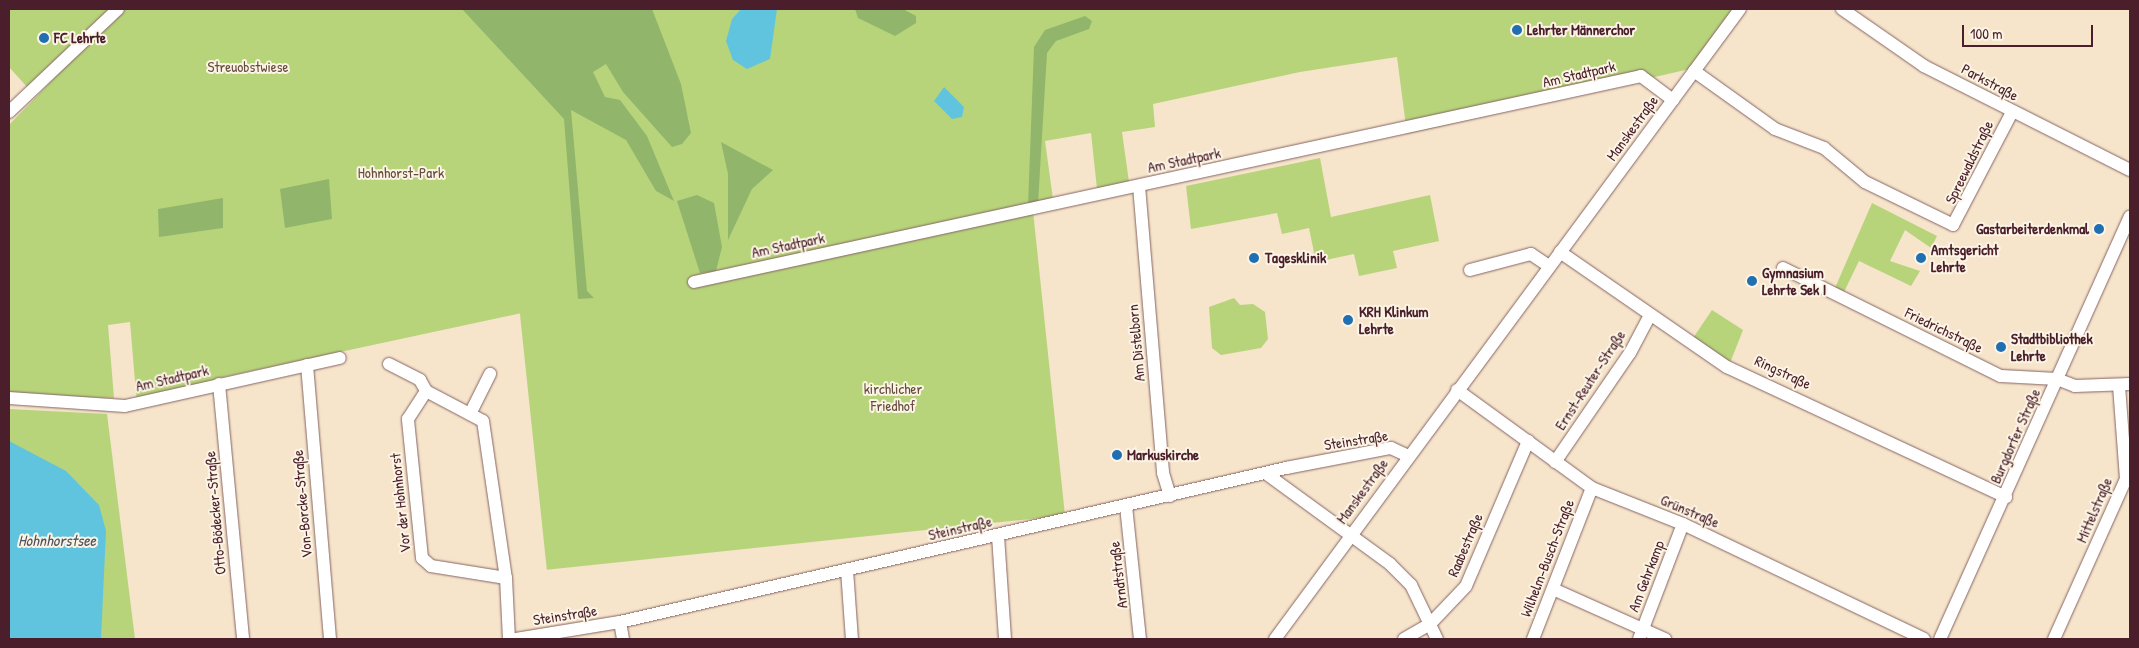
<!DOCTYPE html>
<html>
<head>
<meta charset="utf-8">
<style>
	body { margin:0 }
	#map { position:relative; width:2139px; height:648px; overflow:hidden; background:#f6e4cb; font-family:"Patrick Hand",sans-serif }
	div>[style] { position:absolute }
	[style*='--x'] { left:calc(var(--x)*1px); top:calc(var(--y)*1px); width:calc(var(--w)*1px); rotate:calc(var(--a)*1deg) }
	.green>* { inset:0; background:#b7d47b; transform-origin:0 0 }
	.forest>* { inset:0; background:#91b66b }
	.water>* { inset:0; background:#60c4de }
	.roads { filter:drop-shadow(0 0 1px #866463) drop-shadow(0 0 1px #866463) }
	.minor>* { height:12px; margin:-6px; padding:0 6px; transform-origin:6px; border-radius:6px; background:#fff }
	.dots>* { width:14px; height:14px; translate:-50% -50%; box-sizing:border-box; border:2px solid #fcf5e5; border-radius:50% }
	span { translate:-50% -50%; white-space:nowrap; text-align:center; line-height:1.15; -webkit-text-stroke:4px #fcf5e5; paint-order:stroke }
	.poi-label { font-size:15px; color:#4a1f2b; font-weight:700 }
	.left { translate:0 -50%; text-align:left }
	.right { translate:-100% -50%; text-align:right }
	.park-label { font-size:15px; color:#654c3f }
	.street-label { font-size:15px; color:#4a1f2b }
	.water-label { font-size:16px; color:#515161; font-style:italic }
	.frame { position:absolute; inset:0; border:10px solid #4a1f2b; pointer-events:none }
	.scale { position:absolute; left:1962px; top:25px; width:131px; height:22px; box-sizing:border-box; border:2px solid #4a1f2b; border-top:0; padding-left:6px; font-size:15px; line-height:18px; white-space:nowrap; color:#4a1f2b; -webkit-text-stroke:4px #fcf5e5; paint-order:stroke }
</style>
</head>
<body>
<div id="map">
	<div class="green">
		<div style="clip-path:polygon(9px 9px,109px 9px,27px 87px,9px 67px)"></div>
		<div style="clip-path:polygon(121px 9px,1736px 9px,1694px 68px,1407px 134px,1397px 57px,1300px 72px,1153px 104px,1155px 127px,1122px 132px,1129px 182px,1097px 189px,1091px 133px,1045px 141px,1053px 199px,219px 378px,137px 405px,130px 322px,108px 325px,114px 398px,9px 396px,9px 125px)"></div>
		<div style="clip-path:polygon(1320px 158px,1331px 217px,1430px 195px,1439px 241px,1393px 251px,1397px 268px,1359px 276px,1354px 254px,1316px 262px,1309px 228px,1282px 234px,1277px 213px,1191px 229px,1186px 186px)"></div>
		<div style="clip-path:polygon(1872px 203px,1937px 236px,1931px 248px,1905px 230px,1890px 261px,1920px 271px,1911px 286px,1859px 261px,1844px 292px,1835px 288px)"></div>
		<div style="left:1033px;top:211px;width:306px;height:521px;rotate:84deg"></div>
		<div style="clip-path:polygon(1234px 298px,1240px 305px,1253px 304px,1265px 312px,1268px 339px,1261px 348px,1221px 355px,1212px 348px,1209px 307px)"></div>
		<div style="clip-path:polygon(1712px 310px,1743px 330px,1730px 363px,1693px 338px)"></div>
		<div style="clip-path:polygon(9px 409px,107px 414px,135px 639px,9px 639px)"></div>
	</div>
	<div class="forest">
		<div style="clip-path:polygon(462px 9px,652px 9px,681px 84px,691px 133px,682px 144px,672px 147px,623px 92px,606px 64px,593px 72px,605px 97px,620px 100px,647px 136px,674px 201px,656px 191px,626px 140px,571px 110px,587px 291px,594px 298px,578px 299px,564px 119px)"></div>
		<div style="clip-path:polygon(855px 9px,903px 9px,916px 16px,916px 23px,895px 36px,858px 18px)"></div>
		<div style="clip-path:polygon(1085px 16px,1092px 21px,1089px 29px,1056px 41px,1047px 53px,1038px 204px,1028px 206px,1034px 47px,1045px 30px)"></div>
		<div style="clip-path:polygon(721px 142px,773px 170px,752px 189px,728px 240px,728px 174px)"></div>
		<div style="clip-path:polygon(329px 179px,332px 219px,285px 228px,280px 189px)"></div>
		<div style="clip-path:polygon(697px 195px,714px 203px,722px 247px,716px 271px,700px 273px,677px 201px)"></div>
		<div style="clip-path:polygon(223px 198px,223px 228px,159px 237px,158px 209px)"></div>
	</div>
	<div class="water">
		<div style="clip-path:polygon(741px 9px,777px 9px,770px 59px,747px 69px,733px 60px,726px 41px,732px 19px)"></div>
		<div style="clip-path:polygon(944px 87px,964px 107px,962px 117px,952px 119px,934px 101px)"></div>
		<div style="clip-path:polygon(9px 441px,66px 471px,99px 505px,106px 531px,101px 639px,9px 639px)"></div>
	</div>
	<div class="roads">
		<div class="minor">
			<div style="--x:1842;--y:9;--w:100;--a:34.8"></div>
			<div style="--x:1924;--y:66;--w:231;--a:26.8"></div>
			<div style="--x:1694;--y:71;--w:100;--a:35.6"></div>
			<div style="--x:1775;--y:129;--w:53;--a:21.2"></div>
			<div style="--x:1824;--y:148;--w:53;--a:39.7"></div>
			<div style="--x:1865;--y:182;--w:98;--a:26"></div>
			<div style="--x:1953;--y:225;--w:127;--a:-62.4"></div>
			<div style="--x:9;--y:112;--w:150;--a:-43.4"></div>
			<div style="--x:1139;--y:186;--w:288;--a:85.2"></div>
			<div style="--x:1163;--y:473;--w:24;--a:73"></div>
			<div style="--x:1560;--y:252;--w:203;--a:34.6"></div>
			<div style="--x:1727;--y:367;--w:308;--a:25"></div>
			<div style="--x:1783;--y:268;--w:243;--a:26.4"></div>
			<div style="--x:2001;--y:376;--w:56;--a:3.1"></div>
			<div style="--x:2057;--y:379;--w:19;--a:21"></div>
			<div style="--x:2075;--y:386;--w:55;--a:-2.1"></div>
			<div style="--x:1470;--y:270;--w:63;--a:-14.7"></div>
			<div style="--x:1531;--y:254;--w:22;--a:34"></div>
			<div style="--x:694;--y:282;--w:969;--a:-12.27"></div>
			<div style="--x:1641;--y:76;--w:40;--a:37"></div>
			<div style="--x:389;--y:364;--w:35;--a:27"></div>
			<div style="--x:420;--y:380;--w:13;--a:61"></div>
			<div style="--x:307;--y:365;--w:275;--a:85.2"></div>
			<div style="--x:219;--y:384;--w:256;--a:84.6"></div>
			<div style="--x:1457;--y:390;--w:167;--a:36"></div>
			<div style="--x:1592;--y:488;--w:98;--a:21.6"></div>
			<div style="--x:1683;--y:524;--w:267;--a:25.5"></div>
			<div style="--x:9;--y:398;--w:116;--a:3.9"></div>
			<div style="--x:125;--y:406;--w:220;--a:-12.6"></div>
			<div style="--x:470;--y:414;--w:45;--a:-63.4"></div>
			<div style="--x:1555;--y:462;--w:132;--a:-55.5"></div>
			<div style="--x:1630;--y:353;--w:43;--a:-62.2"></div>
			<div style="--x:1268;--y:475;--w:151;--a:36.1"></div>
			<div style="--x:1390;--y:564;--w:30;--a:45"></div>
			<div style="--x:1411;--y:585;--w:60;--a:64.3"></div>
			<div style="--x:1126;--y:506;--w:134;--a:84"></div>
			<div style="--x:998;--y:536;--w:103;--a:86.1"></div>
			<div style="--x:847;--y:570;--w:69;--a:85.9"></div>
			<div style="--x:506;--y:578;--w:76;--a:-170.9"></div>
			<div style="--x:431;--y:566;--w:12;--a:-138"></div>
			<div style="--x:422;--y:558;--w:140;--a:-95.8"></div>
			<div style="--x:408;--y:419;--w:33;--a:-57"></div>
			<div style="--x:426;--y:391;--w:64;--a:27.8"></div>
			<div style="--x:483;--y:421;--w:159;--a:81.7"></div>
			<div style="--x:506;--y:578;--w:61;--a:87.2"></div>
			<div style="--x:1553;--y:589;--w:123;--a:24.1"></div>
			<div style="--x:620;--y:622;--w:17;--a:80"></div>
			<div style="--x:516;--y:639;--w:105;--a:-9.3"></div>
			<div style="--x:620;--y:622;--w:684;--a:-13.02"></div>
			<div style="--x:1286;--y:468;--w:107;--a:-10.8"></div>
			<div style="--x:1391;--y:448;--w:19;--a:25"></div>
			<div style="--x:1275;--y:639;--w:783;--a:-53.57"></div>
			<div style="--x:1404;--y:639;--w:30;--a:-30"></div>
			<div style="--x:1430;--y:624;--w:52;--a:-46.5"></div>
			<div style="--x:1466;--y:586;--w:158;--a:-66.8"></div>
			<div style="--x:1533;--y:639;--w:162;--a:-68.7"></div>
			<div style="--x:1639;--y:639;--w:123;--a:-69.1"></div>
			<div style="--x:1940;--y:639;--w:463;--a:-65.8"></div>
			<div style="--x:2054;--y:639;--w:175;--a:-65.8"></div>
			<div style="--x:2126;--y:479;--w:94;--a:-94.3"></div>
		</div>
	</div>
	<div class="dots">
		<div style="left:1517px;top:30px;background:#1f6fb2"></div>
		<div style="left:44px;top:38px;background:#1f6fb2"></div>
		<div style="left:2099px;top:229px;background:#1f6fb2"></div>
		<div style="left:1254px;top:258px;background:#1f6fb2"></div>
		<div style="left:1921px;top:258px;background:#1f6fb2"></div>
		<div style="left:1752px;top:281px;background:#1f6fb2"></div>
		<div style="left:1348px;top:320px;background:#1f6fb2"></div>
		<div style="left:2001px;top:347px;background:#1f6fb2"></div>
		<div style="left:1117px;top:455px;background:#1f6fb2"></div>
	</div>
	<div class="poi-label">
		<span class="left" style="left:1527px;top:30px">Lehrter Männerchor</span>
		<span class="left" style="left:54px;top:38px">FC Lehrte</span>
		<span class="right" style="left:2089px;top:229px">Gastarbeiterdenkmal</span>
		<span class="left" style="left:1931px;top:258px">Amtsgericht<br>Lehrte</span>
		<span class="left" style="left:1265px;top:258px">Tagesklinik</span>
		<span class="left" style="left:1762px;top:281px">Gymnasium<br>Lehrte Sek I</span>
		<span class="left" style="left:1359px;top:320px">KRH Klinkum<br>Lehrte</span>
		<span class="left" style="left:2011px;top:347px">Stadtbibliothek<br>Lehrte</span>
		<span class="left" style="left:1127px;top:455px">Markuskirche</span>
	</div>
	<div class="park-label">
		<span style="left:248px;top:67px">Streuobstwiese</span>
		<span style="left:401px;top:173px">Hohnhorst-Park</span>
		<span style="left:893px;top:397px">kirchlicher<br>Friedhof</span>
	</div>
	<div class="street-label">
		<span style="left:1579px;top:74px;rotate:-13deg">Am Stadtpark</span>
		<span style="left:1990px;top:82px;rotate:28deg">Parkstraße</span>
		<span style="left:1632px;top:128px;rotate:-54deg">Manskestraße</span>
		<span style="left:1184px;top:160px;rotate:-12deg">Am Stadtpark</span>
		<span style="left:1969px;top:162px;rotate:-64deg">Spreewaldstraße</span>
		<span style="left:788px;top:245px;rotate:-12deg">Am Stadtpark</span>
		<span style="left:1944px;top:330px;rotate:26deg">Friedrichstraße</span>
		<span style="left:1136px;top:343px;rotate:-95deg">Am Distelborn</span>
		<span style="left:1783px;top:372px;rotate:25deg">Ringstraße</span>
		<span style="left:172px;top:378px;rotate:-13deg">Am Stadtpark</span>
		<span style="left:1590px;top:380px;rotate:-57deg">Ernst-Reuter-Straße</span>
		<span style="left:2015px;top:436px;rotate:-66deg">Burgdorfer Straße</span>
		<span style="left:1356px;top:440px;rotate:-9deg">Steinstraße</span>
		<span style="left:1362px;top:491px;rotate:-54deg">Manskestraße</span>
		<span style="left:400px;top:503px;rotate:-96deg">Vor der Hohnhorst</span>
		<span style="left:302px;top:504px;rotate:-95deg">Von-Borcke-Straße</span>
		<span style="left:2094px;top:510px;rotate:-67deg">Mittelstraße</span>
		<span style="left:1690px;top:511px;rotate:23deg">Grünstraße</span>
		<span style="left:215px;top:513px;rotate:-95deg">Otto-Bödecker-Straße</span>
		<span style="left:960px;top:528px;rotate:-13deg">Steinstraße</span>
		<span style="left:1465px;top:545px;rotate:-67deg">Raabestraße</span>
		<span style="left:1547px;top:558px;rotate:-69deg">Wilhelm-Busch-Straße</span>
		<span style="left:1118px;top:575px;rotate:-97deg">Arndtstraße</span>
		<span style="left:1646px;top:576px;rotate:-69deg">Am Gehrkamp</span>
		<span style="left:565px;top:615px;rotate:-9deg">Steinstraße</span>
	</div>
	<div class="water-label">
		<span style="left:57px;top:540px">Hohnhorstsee</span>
	</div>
	<div class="frame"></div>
	<div class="scale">100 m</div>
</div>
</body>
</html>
